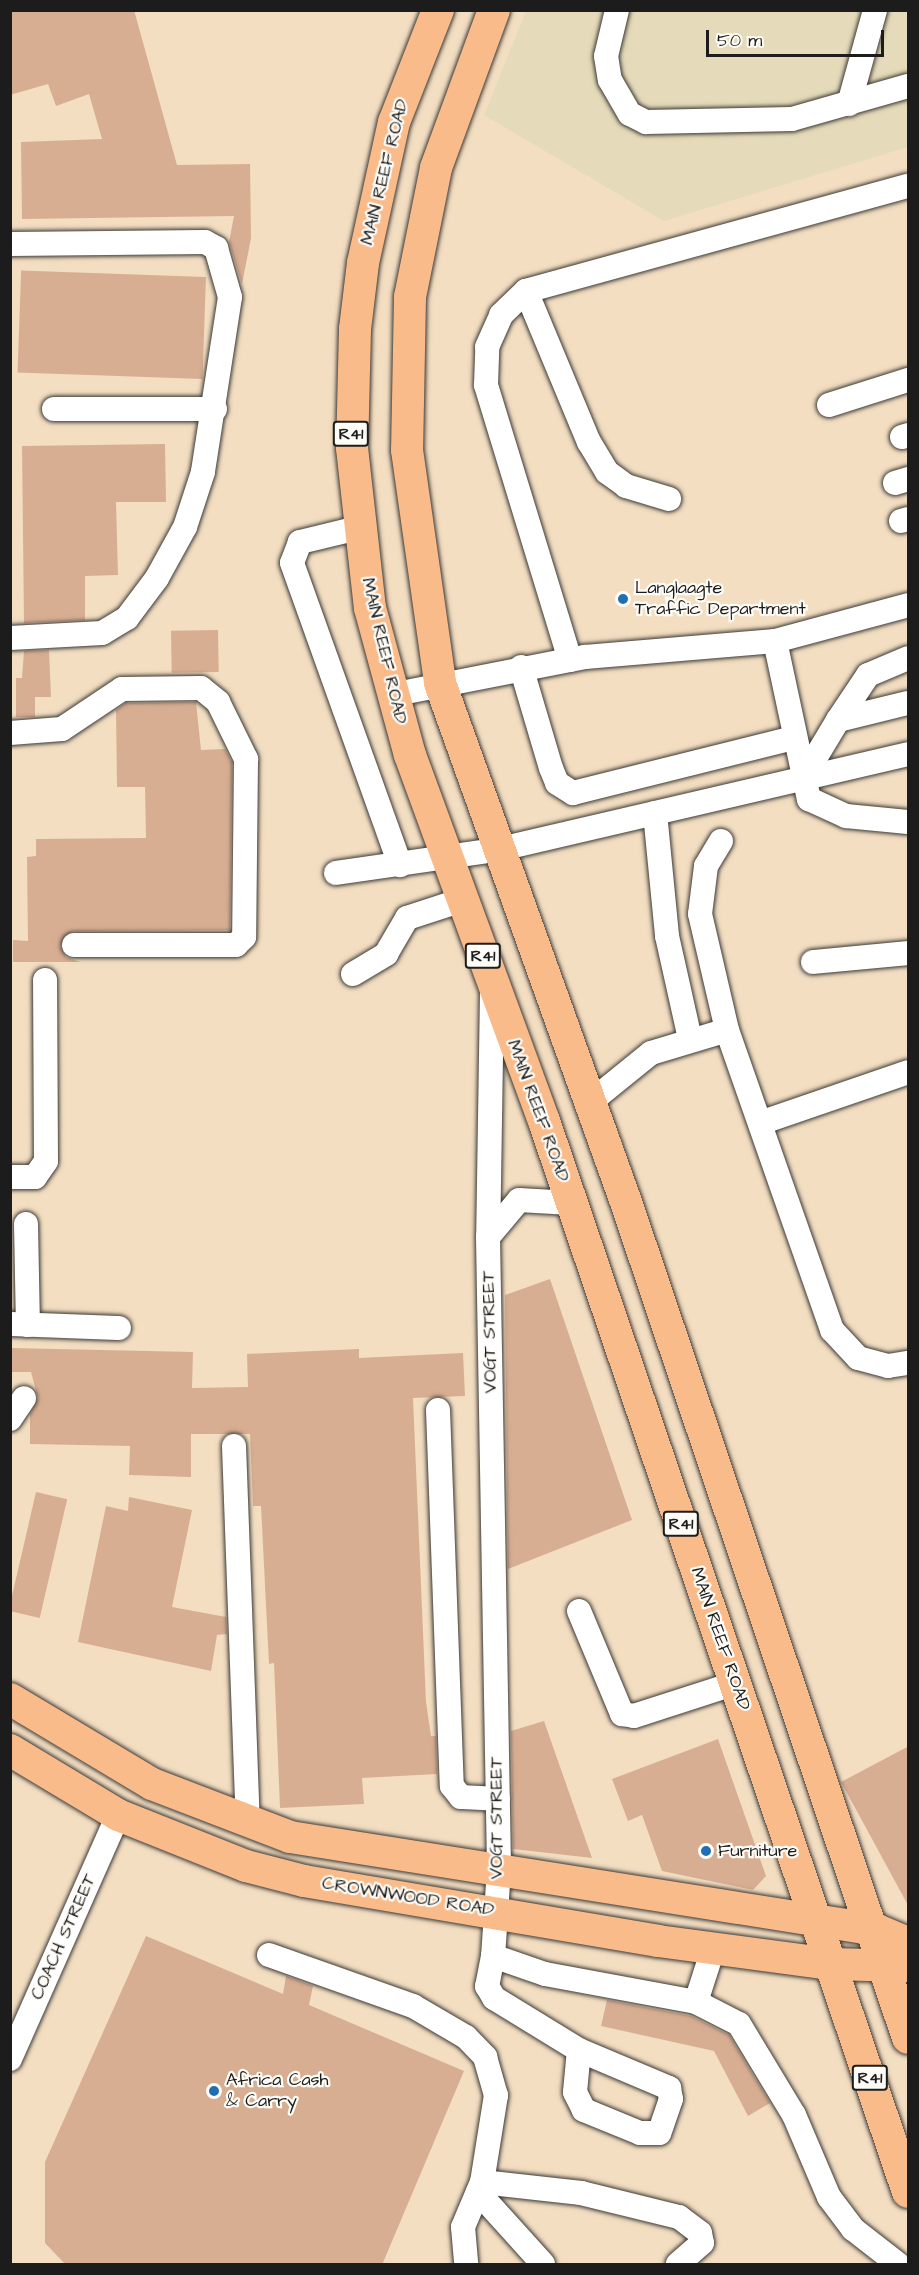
<!DOCTYPE html>
<html>
<head>
<meta charset="utf-8">
<style>
	body { margin:0 }
	#map { position:relative; width:919px; height:2275px; overflow:hidden; background:#f3dec2; font-family:"Architects Daughter",sans-serif }
	div>[style] { position:absolute }
	[style*='--x'] { left:calc(var(--x)*1px); top:calc(var(--y)*1px); width:calc(var(--w)*1px); rotate:calc(var(--a)*1deg) }
	.built>* { inset:0; background:#e5dbba }
	.building>* { inset:0; background:#d8ae93; transform-origin:0 0 }
	.roads { filter:drop-shadow(0 0 2px #3c3935) drop-shadow(0 0 2px #3c3935) }
	.minor>* { height:24px; margin:-12px; padding:0 12px; transform-origin:12px; border-radius:12px; background:#fff }
	.major>* { height:32px; margin:-16px; padding:0 16px; transform-origin:16px; border-radius:16px; background:#fabb8b }
	.dots>* { width:16px; height:16px; translate:-50% -50%; box-sizing:border-box; border:3px solid #fdfcf7; border-radius:50% }
	span { translate:-50% -50%; white-space:nowrap; text-align:center; line-height:1.15; -webkit-text-stroke:4.5px #fdfcf7; paint-order:stroke }
	.shield-label span { padding:2px 4px; background:#fdfcf7; border:2px solid; border-radius:4px; -webkit-text-stroke-width:0 }
	.shield-label { font-size:16px; color:#1c1c1c; font-weight:700 }
	.street-label { font-size:18px; color:#1c1c1c }
	.poi-label { font-size:18px; color:#1c1c1c }
	.left { translate:0 -50%; text-align:left }
	.frame { position:absolute; inset:0; border:12px solid #1c1c1c; pointer-events:none }
	.scale { position:absolute; left:706px; top:30px; width:178px; height:27px; box-sizing:border-box; border:3px solid #1c1c1c; border-top:0; padding-left:8px; font-size:18px; line-height:21px; white-space:nowrap; color:#1c1c1c; -webkit-text-stroke:4px #fdfcf7; paint-order:stroke }
</style>
</head>
<body>
<div id="map">
	<div class="built">
		<div style="clip-path:polygon(526px 11px,908px 11px,908px 147px,664px 221px,484px 115px)"></div>
	</div>
	<div class="building">
		<div style="clip-path:polygon(10px 10px,134px 10px,177px 165px,250px 164px,251px 238px,242px 284px,229px 242px,234px 216px,22px 219px,21px 142px,102px 139px,89px 94px,56px 106px,48px 84px,10px 95px)"></div>
		<div style="left:206px;top:277px;width:102px;height:185px;rotate:92deg"></div>
		<div style="clip-path:polygon(165px 444px,166px 502px,116px 502px,118px 575px,85px 576px,85px 620px,24px 623px,22px 446px)"></div>
		<div style="left:218px;top:630px;width:42px;height:47px;rotate:89deg"></div>
		<div style="clip-path:polygon(49px 650px,51px 697px,35px 697px,35px 717px,16px 717px,16px 678px,22px 678px,24px 651px)"></div>
		<div style="clip-path:polygon(196px 702px,201px 750px,225px 749px,232px 762px,230px 930px,73px 931px,60px 946px,66px 957px,80px 962px,13px 962px,13px 940px,28px 941px,27px 857px,36px 856px,36px 839px,146px 838px,145px 787px,117px 787px,116px 710px,126px 703px)"></div>
		<div style="clip-path:polygon(550px 1279px,632px 1520px,508px 1569px,505px 1295px)"></div>
		<div style="clip-path:polygon(10px 1348px,193px 1352px,192px 1388px,248px 1387px,247px 1354px,359px 1349px,359px 1358px,463px 1353px,465px 1396px,413px 1398px,426px 1702px,431px 1736px,436px 1736px,437px 1774px,362px 1778px,364px 1804px,280px 1808px,274px 1663px,269px 1664px,261px 1506px,253px 1506px,250px 1434px,191px 1434px,191px 1477px,129px 1475px,130px 1446px,30px 1444px,30px 1414px,38px 1398px,31px 1372px,10px 1372px)"></div>
		<div style="left:36px;top:1492px;width:32px;height:122px;rotate:13deg"></div>
		<div style="clip-path:polygon(129px 1497px,192px 1510px,172px 1607px,226px 1617px,227px 1634px,217px 1635px,211px 1671px,78px 1642px,106px 1506px,128px 1511px)"></div>
		<div style="clip-path:polygon(544px 1721px,592px 1858px,513px 1849px,511px 1731px)"></div>
		<div style="clip-path:polygon(718px 1739px,766px 1876px,753px 1890px,662px 1871px,642px 1815px,628px 1821px,612px 1779px)"></div>
		<div style="clip-path:polygon(909px 1746px,909px 1907px,841px 1782px)"></div>
		<div style="clip-path:polygon(146px 1936px,283px 1994px,286px 1976px,313px 1986px,309px 2005px,464px 2071px,382px 2265px,66px 2265px,45px 2243px,45px 2162px)"></div>
		<div style="clip-path:polygon(607px 2000px,691px 2016px,729px 2035px,770px 2103px,748px 2116px,714px 2051px,601px 2026px)"></div>
	</div>
	<div class="roads">
		<div class="minor">
			<div style="--x:617;--y:10;--w:47;--a:103.4"></div>
			<div style="--x:606;--y:56;--w:24;--a:81"></div>
			<div style="--x:610;--y:80;--w:39;--a:60"></div>
			<div style="--x:630;--y:114;--w:18;--a:27"></div>
			<div style="--x:646;--y:122;--w:146;--a:-1.2"></div>
			<div style="--x:792;--y:119;--w:121;--a:-15.9"></div>
			<div style="--x:849;--y:104;--w:98;--a:-74.5"></div>
			<div style="--x:10;--y:244;--w:195;--a:-0.6"></div>
			<div style="--x:205;--y:242;--w:13;--a:29"></div>
			<div style="--x:216;--y:248;--w:51;--a:74.1"></div>
			<div style="--x:230;--y:297;--w:177;--a:98.8"></div>
			<div style="--x:203;--y:472;--w:58;--a:108.1"></div>
			<div style="--x:185;--y:527;--w:58;--a:118.8"></div>
			<div style="--x:157;--y:578;--w:50;--a:126.9"></div>
			<div style="--x:127;--y:618;--w:29;--a:149"></div>
			<div style="--x:102;--y:633;--w:92;--a:176.9"></div>
			<div style="--x:526;--y:291;--w:164;--a:67.4"></div>
			<div style="--x:589;--y:442;--w:35;--a:59"></div>
			<div style="--x:607;--y:472;--w:24;--a:36"></div>
			<div style="--x:626;--y:486;--w:45;--a:16.8"></div>
			<div style="--x:829;--y:405;--w:83;--a:-17.6"></div>
			<div style="--x:54;--y:409;--w:161;--a:0"></div>
			<div style="--x:902;--y:437;--w:6;--a:-18"></div>
			<div style="--x:895;--y:483;--w:14;--a:-17"></div>
			<div style="--x:901;--y:521;--w:7;--a:-16"></div>
			<div style="--x:358;--y:528;--w:60;--a:166.4"></div>
			<div style="--x:300;--y:542;--w:22;--a:111"></div>
			<div style="--x:292;--y:563;--w:321;--a:70.3"></div>
			<div style="--x:775;--y:641;--w:162;--a:77.9"></div>
			<div style="--x:809;--y:799;--w:41;--a:24.7"></div>
			<div style="--x:846;--y:816;--w:62;--a:5.5"></div>
			<div style="--x:570;--y:660;--w:288;--a:-107"></div>
			<div style="--x:486;--y:385;--w:38;--a:-88"></div>
			<div style="--x:487;--y:347;--w:35;--a:-66"></div>
			<div style="--x:501;--y:315;--w:35;--a:-44"></div>
			<div style="--x:526;--y:291;--w:396;--a:-15.4"></div>
			<div style="--x:521;--y:667;--w:105;--a:73.5"></div>
			<div style="--x:551;--y:768;--w:16;--a:68"></div>
			<div style="--x:557;--y:783;--w:19;--a:32"></div>
			<div style="--x:573;--y:793;--w:227;--a:-14"></div>
			<div style="--x:391;--y:695;--w:198;--a:-11.1"></div>
			<div style="--x:585;--y:657;--w:191;--a:-4.8"></div>
			<div style="--x:775;--y:641;--w:138;--a:-15.1"></div>
			<div style="--x:838;--y:720;--w:54;--a:-56.3"></div>
			<div style="--x:868;--y:675;--w:43;--a:-23"></div>
			<div style="--x:10;--y:733;--w:52;--a:-4.4"></div>
			<div style="--x:62;--y:729;--w:72;--a:-33.7"></div>
			<div style="--x:122;--y:689;--w:79;--a:-0.7"></div>
			<div style="--x:201;--y:688;--w:22;--a:39"></div>
			<div style="--x:218;--y:702;--w:64;--a:63.8"></div>
			<div style="--x:246;--y:759;--w:178;--a:90.6"></div>
			<div style="--x:244;--y:937;--w:11;--a:135"></div>
			<div style="--x:236;--y:945;--w:162;--a:180"></div>
			<div style="--x:802;--y:780;--w:70;--a:-59"></div>
			<div style="--x:838;--y:720;--w:72;--a:-13.7"></div>
			<div style="--x:655;--y:813;--w:124;--a:84.4"></div>
			<div style="--x:667;--y:936;--w:106;--a:77.4"></div>
			<div style="--x:721;--y:841;--w:29;--a:121"></div>
			<div style="--x:706;--y:866;--w:48;--a:97.1"></div>
			<div style="--x:700;--y:914;--w:119;--a:76.9"></div>
			<div style="--x:336;--y:873;--w:162;--a:-8.2"></div>
			<div style="--x:496;--y:850;--w:423;--a:-13.1"></div>
			<div style="--x:813;--y:962;--w:95;--a:-5.4"></div>
			<div style="--x:353;--y:974;--w:39;--a:-31"></div>
			<div style="--x:386;--y:954;--w:42;--a:-59.7"></div>
			<div style="--x:407;--y:918;--w:58;--a:-18.1"></div>
			<div style="--x:492;--y:992;--w:245;--a:90.9"></div>
			<div style="--x:488;--y:1237;--w:632;--a:89"></div>
			<div style="--x:499;--y:1869;--w:87;--a:93.9"></div>
			<div style="--x:493;--y:1956;--w:55;--a:19.1"></div>
			<div style="--x:545;--y:1974;--w:154;--a:10.5"></div>
			<div style="--x:696;--y:2002;--w:48;--a:27.1"></div>
			<div style="--x:739;--y:2024;--w:106;--a:58.9"></div>
			<div style="--x:794;--y:2115;--w:89;--a:66.9"></div>
			<div style="--x:829;--y:2197;--w:40;--a:53"></div>
			<div style="--x:853;--y:2229;--w:57;--a:37.9"></div>
			<div style="--x:588;--y:1104;--w:81;--a:-39"></div>
			<div style="--x:651;--y:1053;--w:79;--a:-16.8"></div>
			<div style="--x:727;--y:1030;--w:318;--a:70.7"></div>
			<div style="--x:832;--y:1330;--w:38;--a:47"></div>
			<div style="--x:858;--y:1358;--w:31;--a:15"></div>
			<div style="--x:888;--y:1366;--w:20;--a:-9"></div>
			<div style="--x:763;--y:1122;--w:153;--a:-19"></div>
			<div style="--x:10;--y:1177;--w:25;--a:0"></div>
			<div style="--x:35;--y:1177;--w:19;--a:-55"></div>
			<div style="--x:46;--y:1161;--w:181;--a:-90.3"></div>
			<div style="--x:26;--y:1224;--w:101;--a:88.9"></div>
			<div style="--x:488;--y:1237;--w:48;--a:-50"></div>
			<div style="--x:519;--y:1200;--w:52;--a:3.3"></div>
			<div style="--x:10;--y:1324;--w:109;--a:2.1"></div>
			<div style="--x:438;--y:1410;--w:376;--a:87.9"></div>
			<div style="--x:452;--y:1786;--w:14;--a:51"></div>
			<div style="--x:461;--y:1797;--w:37;--a:3"></div>
			<div style="--x:10;--y:1419;--w:25;--a:-56"></div>
			<div style="--x:234;--y:1446;--w:378;--a:87.9"></div>
			<div style="--x:579;--y:1611;--w:112;--a:67.3"></div>
			<div style="--x:622;--y:1714;--w:12;--a:9"></div>
			<div style="--x:634;--y:1716;--w:107;--a:-17.9"></div>
			<div style="--x:269;--y:1955;--w:153;--a:19.5"></div>
			<div style="--x:413;--y:2006;--w:61;--a:30.3"></div>
			<div style="--x:466;--y:2037;--w:28;--a:46"></div>
			<div style="--x:485;--y:2057;--w:40;--a:74"></div>
			<div style="--x:496;--y:2095;--w:88;--a:99.1"></div>
			<div style="--x:482;--y:2182;--w:49;--a:112.9"></div>
			<div style="--x:463;--y:2227;--w:37;--a:85"></div>
			<div style="--x:493;--y:1956;--w:31;--a:101"></div>
			<div style="--x:487;--y:1986;--w:14;--a:60"></div>
			<div style="--x:494;--y:1998;--w:100;--a:31.5"></div>
			<div style="--x:579;--y:2050;--w:98;--a:22.9"></div>
			<div style="--x:669;--y:2088;--w:11;--a:80"></div>
			<div style="--x:671;--y:2099;--w:36;--a:109"></div>
			<div style="--x:659;--y:2133;--w:19;--a:180"></div>
			<div style="--x:640;--y:2133;--w:61;--a:-157.7"></div>
			<div style="--x:584;--y:2110;--w:20;--a:-117"></div>
			<div style="--x:575;--y:2092;--w:42;--a:-84.6"></div>
			<div style="--x:696;--y:2002;--w:56;--a:-72.2"></div>
			<div style="--x:10;--y:2059;--w:267;--a:-66.1"></div>
			<div style="--x:482;--y:2182;--w:100;--a:6.3"></div>
			<div style="--x:581;--y:2193;--w:101;--a:13.8"></div>
			<div style="--x:679;--y:2217;--w:26;--a:37"></div>
			<div style="--x:700;--y:2233;--w:10;--a:79"></div>
			<div style="--x:702;--y:2243;--w:32;--a:139"></div>
			<div style="--x:478;--y:2192;--w:97;--a:47.9"></div>
		</div>
		<div class="major">
			<div style="--x:438;--y:10;--w:120;--a:111.4"></div>
			<div style="--x:394;--y:122;--w:144;--a:102.4"></div>
			<div style="--x:363;--y:263;--w:66;--a:96.9"></div>
			<div style="--x:355;--y:329;--w:119;--a:91.4"></div>
			<div style="--x:352;--y:448;--w:161;--a:83.6"></div>
			<div style="--x:370;--y:608;--w:152;--a:74.8"></div>
			<div style="--x:410;--y:755;--w:390;--a:69.9"></div>
			<div style="--x:544;--y:1121;--w:1131;--a:71.23"></div>
			<div style="--x:494;--y:10;--w:168;--a:110.2"></div>
			<div style="--x:436;--y:168;--w:132;--a:101.4"></div>
			<div style="--x:410;--y:297;--w:153;--a:91.1"></div>
			<div style="--x:407;--y:450;--w:235;--a:81.9"></div>
			<div style="--x:440;--y:683;--w:554;--a:70.29"></div>
			<div style="--x:627;--y:1205;--w:879;--a:71.36"></div>
			<div style="--x:10;--y:1699;--w:165;--a:30.9"></div>
			<div style="--x:152;--y:1784;--w:148;--a:21"></div>
			<div style="--x:290;--y:1837;--w:594;--a:9"></div>
			<div style="--x:877;--y:1930;--w:34;--a:23"></div>
			<div style="--x:10;--y:1750;--w:126;--a:31"></div>
			<div style="--x:118;--y:1815;--w:138;--a:21.7"></div>
			<div style="--x:246;--y:1866;--w:60;--a:14.5"></div>
			<div style="--x:304;--y:1881;--w:359;--a:9.6"></div>
			<div style="--x:658;--y:1941;--w:175;--a:7.6"></div>
			<div style="--x:831;--y:1964;--w:75;--a:1.5"></div>
		</div>
	</div>
	<div class="dots">
		<div style="left:623px;top:599px;background:#1f6fb2"></div>
		<div style="left:706px;top:1851px;background:#1f6fb2"></div>
		<div style="left:214px;top:2091px;background:#1f6fb2"></div>
	</div>
	<div class="shield-label">
		<span style="left:351px;top:434px">R41</span>
		<span style="left:483px;top:956px">R41</span>
		<span style="left:681px;top:1524px">R41</span>
		<span style="left:870px;top:2078px">R41</span>
	</div>
	<div class="street-label">
		<span style="left:385px;top:172px;rotate:-76deg">MAIN REEF ROAD</span>
		<span style="left:384px;top:651px;rotate:77deg">MAIN REEF ROAD</span>
		<span style="left:538px;top:1111px;rotate:70deg">MAIN REEF ROAD</span>
		<span style="left:490px;top:1332px;rotate:-91deg">VOGT STREET</span>
		<span style="left:720px;top:1639px;rotate:71deg">MAIN REEF ROAD</span>
		<span style="left:497px;top:1818px;rotate:-90deg">VOGT STREET</span>
		<span style="left:408px;top:1897px;rotate:9deg">CROWNWOOD ROAD</span>
		<span style="left:64px;top:1937px;rotate:-66deg">COACH STREET</span>
	</div>
	<div class="poi-label">
		<span class="left" style="left:635px;top:599px">Langlaagte<br>Traffic Department</span>
		<span class="left" style="left:718px;top:1851px">Furniture</span>
		<span class="left" style="left:226px;top:2091px">Africa Cash<br>&amp; Carry</span>
	</div>
	<div class="frame"></div>
	<div class="scale">50 m</div>
</div>
</body>
</html>
